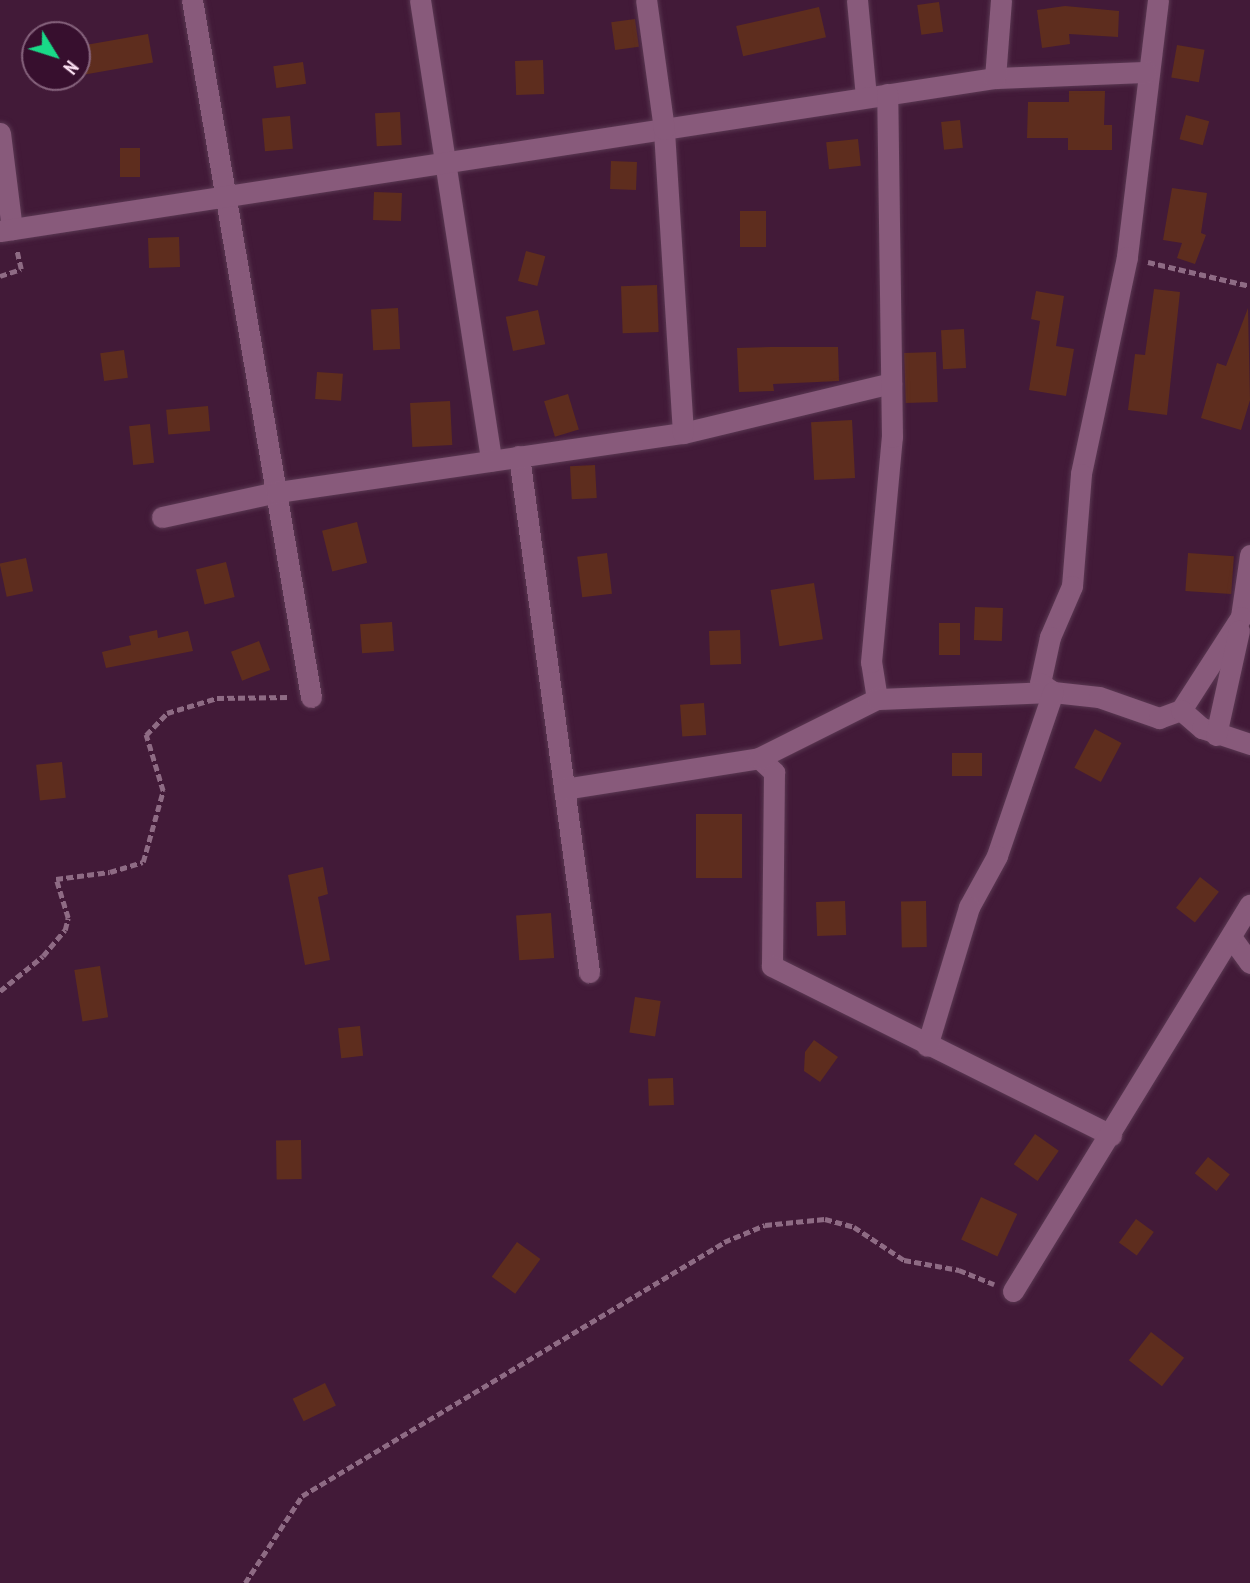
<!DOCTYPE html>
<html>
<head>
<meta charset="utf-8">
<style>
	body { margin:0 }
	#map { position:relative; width:1250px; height:1583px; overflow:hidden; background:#421a38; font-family:"PT Sans Narrow",sans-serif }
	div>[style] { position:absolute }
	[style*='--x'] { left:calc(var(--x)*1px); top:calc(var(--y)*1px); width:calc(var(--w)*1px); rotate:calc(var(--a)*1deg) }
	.building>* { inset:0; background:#5e2d1e; transform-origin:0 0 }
	.path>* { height:4.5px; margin-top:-2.25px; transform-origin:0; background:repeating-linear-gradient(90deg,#8e6b84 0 7px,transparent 0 10.5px) }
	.roads { filter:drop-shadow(0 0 2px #5a3852) drop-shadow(0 0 2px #5a3852) }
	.minor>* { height:21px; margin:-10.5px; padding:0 10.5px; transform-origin:10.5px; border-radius:10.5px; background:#885a7b }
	span { translate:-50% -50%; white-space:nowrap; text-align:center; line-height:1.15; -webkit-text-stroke:5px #370f2e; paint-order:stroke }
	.north { position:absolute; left:21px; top:21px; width:70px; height:70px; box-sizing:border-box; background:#370f2e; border:2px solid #86637d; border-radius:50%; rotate:128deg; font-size:19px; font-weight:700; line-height:28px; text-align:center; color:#fce1f3 }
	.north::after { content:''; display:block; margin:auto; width:24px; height:32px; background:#19d988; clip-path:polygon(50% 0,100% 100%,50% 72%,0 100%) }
</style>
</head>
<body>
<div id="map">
	<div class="building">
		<div style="left:939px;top:2px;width:30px;height:22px;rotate:82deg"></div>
		<div style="clip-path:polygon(1065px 6px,1119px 11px,1118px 37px,1069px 34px,1070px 44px,1042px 48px,1037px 10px)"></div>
		<div style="left:819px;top:7px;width:31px;height:85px;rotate:77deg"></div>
		<div style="left:635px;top:19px;width:28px;height:24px;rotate:82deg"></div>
		<div style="left:148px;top:34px;width:29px;height:72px;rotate:80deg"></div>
		<div style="left:1177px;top:45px;width:28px;height:33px;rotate:10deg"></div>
		<div style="left:543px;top:60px;width:34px;height:28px;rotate:88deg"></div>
		<div style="left:303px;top:62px;width:22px;height:30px;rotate:82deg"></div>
		<div style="clip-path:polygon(1069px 91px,1105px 91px,1104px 125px,1112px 125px,1112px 150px,1068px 150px,1068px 138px,1027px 138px,1028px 102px,1069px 102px)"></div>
		<div style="left:400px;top:112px;width:33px;height:25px;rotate:87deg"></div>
		<div style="left:1186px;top:115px;width:24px;height:25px;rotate:15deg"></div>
		<div style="left:290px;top:116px;width:33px;height:28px;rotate:85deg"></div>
		<div style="left:960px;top:120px;width:28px;height:19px;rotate:84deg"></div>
		<div style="left:858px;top:139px;width:27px;height:32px;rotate:84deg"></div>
		<div style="left:120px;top:148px;width:20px;height:29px"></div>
		<div style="left:611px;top:161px;width:26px;height:28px;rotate:2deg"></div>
		<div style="clip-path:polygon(1172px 188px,1207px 193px,1201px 233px,1206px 235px,1195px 264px,1177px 258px,1182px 243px,1163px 240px)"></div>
		<div style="left:374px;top:192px;width:28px;height:28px;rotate:2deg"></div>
		<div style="left:740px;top:211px;width:26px;height:36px"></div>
		<div style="left:179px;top:237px;width:30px;height:31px;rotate:88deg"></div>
		<div style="left:526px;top:251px;width:20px;height:31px;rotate:15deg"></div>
		<div style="left:657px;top:285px;width:47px;height:36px;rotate:88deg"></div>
		<div style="clip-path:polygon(1154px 289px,1180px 292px,1167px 415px,1128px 410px,1135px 354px,1145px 355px)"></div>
		<div style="clip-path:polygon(1036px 291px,1064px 296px,1056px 346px,1074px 349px,1066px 396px,1029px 390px,1040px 321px,1031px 319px)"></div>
		<div style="left:398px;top:308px;width:41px;height:27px;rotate:87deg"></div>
		<div style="clip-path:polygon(1248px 308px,1250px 400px,1241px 430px,1201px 418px,1217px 363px,1226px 366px)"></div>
		<div style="left:538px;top:310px;width:35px;height:33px;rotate:78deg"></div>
		<div style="left:964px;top:329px;width:39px;height:23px;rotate:87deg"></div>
		<div style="clip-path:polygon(771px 347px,838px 347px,839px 381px,773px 384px,774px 391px,739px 392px,737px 348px)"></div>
		<div style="left:124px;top:350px;width:28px;height:24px;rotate:82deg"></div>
		<div style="left:936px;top:352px;width:50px;height:32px;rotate:88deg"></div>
		<div style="left:317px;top:372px;width:26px;height:27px;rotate:4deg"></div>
		<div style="left:568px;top:394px;width:37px;height:25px;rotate:73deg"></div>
		<div style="left:450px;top:401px;width:44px;height:40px;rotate:87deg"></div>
		<div style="left:208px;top:406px;width:25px;height:42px;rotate:85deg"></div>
		<div style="left:852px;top:420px;width:58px;height:41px;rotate:87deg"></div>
		<div style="left:150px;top:424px;width:39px;height:21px;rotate:84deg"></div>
		<div style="left:595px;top:465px;width:33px;height:25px;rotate:87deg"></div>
		<div style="left:357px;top:522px;width:42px;height:36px;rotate:76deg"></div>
		<div style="left:607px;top:553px;width:41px;height:30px;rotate:83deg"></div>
		<div style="left:1188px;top:553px;width:46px;height:38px;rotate:4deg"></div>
		<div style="left:26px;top:558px;width:34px;height:27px;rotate:78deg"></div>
		<div style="left:226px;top:562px;width:36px;height:31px;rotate:76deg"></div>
		<div style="left:814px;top:583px;width:57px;height:44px;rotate:81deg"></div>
		<div style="left:975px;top:607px;width:28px;height:33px;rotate:2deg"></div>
		<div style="left:392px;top:622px;width:29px;height:32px;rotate:86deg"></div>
		<div style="left:939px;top:623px;width:21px;height:32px"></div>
		<div style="clip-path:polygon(157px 630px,158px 638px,188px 631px,193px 651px,106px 668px,102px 652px,131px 645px,129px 636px)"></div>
		<div style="left:740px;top:630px;width:34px;height:31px;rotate:88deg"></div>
		<div style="left:259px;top:641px;width:31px;height:30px;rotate:69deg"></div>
		<div style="left:704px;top:703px;width:32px;height:24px;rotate:86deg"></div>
		<div style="left:1095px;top:729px;width:30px;height:44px;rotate:28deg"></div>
		<div style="left:982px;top:753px;width:23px;height:30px;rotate:90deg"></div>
		<div style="left:62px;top:762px;width:36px;height:26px;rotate:84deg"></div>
		<div style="left:696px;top:814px;width:46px;height:64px"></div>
		<div style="clip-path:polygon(323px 867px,328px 894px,318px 897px,330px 960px,305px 965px,288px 875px)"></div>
		<div style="left:1200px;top:877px;width:24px;height:39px;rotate:38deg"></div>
		<div style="left:845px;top:901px;width:34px;height:29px;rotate:88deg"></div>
		<div style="left:926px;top:901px;width:46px;height:25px;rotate:89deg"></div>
		<div style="left:551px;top:913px;width:45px;height:35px;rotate:86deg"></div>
		<div style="left:100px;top:966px;width:52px;height:26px;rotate:81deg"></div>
		<div style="left:635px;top:997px;width:26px;height:36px;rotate:9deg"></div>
		<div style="left:360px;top:1026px;width:30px;height:22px;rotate:84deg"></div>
		<div style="clip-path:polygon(814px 1040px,838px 1057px,820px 1082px,804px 1071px,805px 1052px)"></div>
		<div style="left:673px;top:1078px;width:27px;height:25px;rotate:88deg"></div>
		<div style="left:1035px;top:1134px;width:29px;height:37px;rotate:35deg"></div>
		<div style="left:301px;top:1140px;width:39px;height:25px;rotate:89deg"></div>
		<div style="left:1208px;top:1157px;width:28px;height:21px;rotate:39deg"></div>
		<div style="left:981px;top:1197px;width:40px;height:47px;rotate:25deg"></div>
		<div style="left:1136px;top:1219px;width:22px;height:29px;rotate:36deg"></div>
		<div style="left:517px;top:1242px;width:29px;height:43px;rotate:36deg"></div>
		<div style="left:1151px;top:1332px;width:42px;height:36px;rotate:38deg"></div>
		<div style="left:325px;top:1383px;width:25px;height:36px;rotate:64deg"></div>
	</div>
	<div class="path">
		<div style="--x:1148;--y:262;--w:105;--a:13.2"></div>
		<div style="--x:0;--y:276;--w:22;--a:-18"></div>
		<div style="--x:21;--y:269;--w:18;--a:-103"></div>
		<div style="--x:0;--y:991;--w:55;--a:-39.1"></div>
		<div style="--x:43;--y:956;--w:34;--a:-50"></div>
		<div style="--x:65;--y:930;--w:12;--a:-76"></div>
		<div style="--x:68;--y:918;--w:41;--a:-107.1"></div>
		<div style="--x:56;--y:879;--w:54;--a:-7.4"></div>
		<div style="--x:110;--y:872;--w:34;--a:-17"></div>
		<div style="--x:143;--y:862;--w:74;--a:-74.3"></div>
		<div style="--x:163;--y:791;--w:59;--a:-106.9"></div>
		<div style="--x:146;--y:735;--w:30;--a:-46"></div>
		<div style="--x:167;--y:713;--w:52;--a:-16.7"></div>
		<div style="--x:217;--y:698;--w:72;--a:-0.8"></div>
		<div style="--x:245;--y:1583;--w:104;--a:-56.8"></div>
		<div style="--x:302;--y:1496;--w:493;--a:-31"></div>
		<div style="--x:724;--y:1242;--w:44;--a:-22.5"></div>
		<div style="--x:765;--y:1225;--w:60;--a:-5.7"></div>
		<div style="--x:825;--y:1219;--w:30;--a:15"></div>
		<div style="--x:854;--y:1227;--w:60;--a:33.4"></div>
		<div style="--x:904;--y:1260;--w:56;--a:10.3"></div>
		<div style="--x:959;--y:1270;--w:38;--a:22"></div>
	</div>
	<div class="roads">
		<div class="minor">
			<div style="--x:192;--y:0;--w:707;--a:80.31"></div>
			<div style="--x:420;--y:0;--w:466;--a:81.2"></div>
			<div style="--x:857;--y:0;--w:97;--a:84.7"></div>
			<div style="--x:1158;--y:0;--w:259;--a:96.9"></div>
			<div style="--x:1127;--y:257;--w:222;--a:102"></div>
			<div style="--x:1081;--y:474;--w:112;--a:94.6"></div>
			<div style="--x:1072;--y:586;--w:56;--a:113.3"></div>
			<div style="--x:1050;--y:637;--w:47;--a:102.3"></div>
			<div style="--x:1040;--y:683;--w:16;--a:35"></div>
			<div style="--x:1053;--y:692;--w:46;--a:6.2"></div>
			<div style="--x:1099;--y:697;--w:64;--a:19.3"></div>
			<div style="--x:1159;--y:718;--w:23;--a:-20"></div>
			<div style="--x:995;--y:78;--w:151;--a:-2.3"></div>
			<div style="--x:0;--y:133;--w:97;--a:82.9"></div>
			<div style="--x:0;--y:231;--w:1007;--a:-8.74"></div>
			<div style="--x:995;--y:78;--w:78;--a:-85.6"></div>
			<div style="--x:683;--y:433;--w:214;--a:-13.5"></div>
			<div style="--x:519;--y:456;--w:521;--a:82.27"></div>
			<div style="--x:162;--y:517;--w:118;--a:-12.3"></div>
			<div style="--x:277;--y:492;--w:410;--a:-8.3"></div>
			<div style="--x:683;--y:433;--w:305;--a:-93.6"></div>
			<div style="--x:664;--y:129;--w:130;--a:-97.9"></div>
			<div style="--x:1250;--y:555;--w:63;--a:98.3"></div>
			<div style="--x:1241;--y:617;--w:111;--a:122.8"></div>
			<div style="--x:1181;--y:710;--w:28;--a:41"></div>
			<div style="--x:1202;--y:728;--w:51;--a:18.4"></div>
			<div style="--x:877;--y:699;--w:37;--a:-99"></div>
			<div style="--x:871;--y:662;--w:226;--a:-84.7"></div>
			<div style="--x:892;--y:437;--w:343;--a:-90.8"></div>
			<div style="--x:1216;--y:735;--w:107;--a:-77.6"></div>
			<div style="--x:759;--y:758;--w:21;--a:43"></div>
			<div style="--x:774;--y:772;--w:194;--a:90.6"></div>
			<div style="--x:772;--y:966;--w:379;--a:26.5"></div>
			<div style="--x:564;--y:789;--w:197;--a:-9"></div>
			<div style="--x:759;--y:758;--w:132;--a:-26.6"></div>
			<div style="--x:877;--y:699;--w:176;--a:-2.3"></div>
			<div style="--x:1053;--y:692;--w:173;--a:108.9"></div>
			<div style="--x:997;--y:856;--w:58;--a:118.8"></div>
			<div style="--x:969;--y:907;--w:145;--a:106.8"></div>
			<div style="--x:1231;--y:937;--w:32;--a:54"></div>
			<div style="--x:1013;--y:1291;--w:453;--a:-58.5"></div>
		</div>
	</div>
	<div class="north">N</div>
</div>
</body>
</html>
